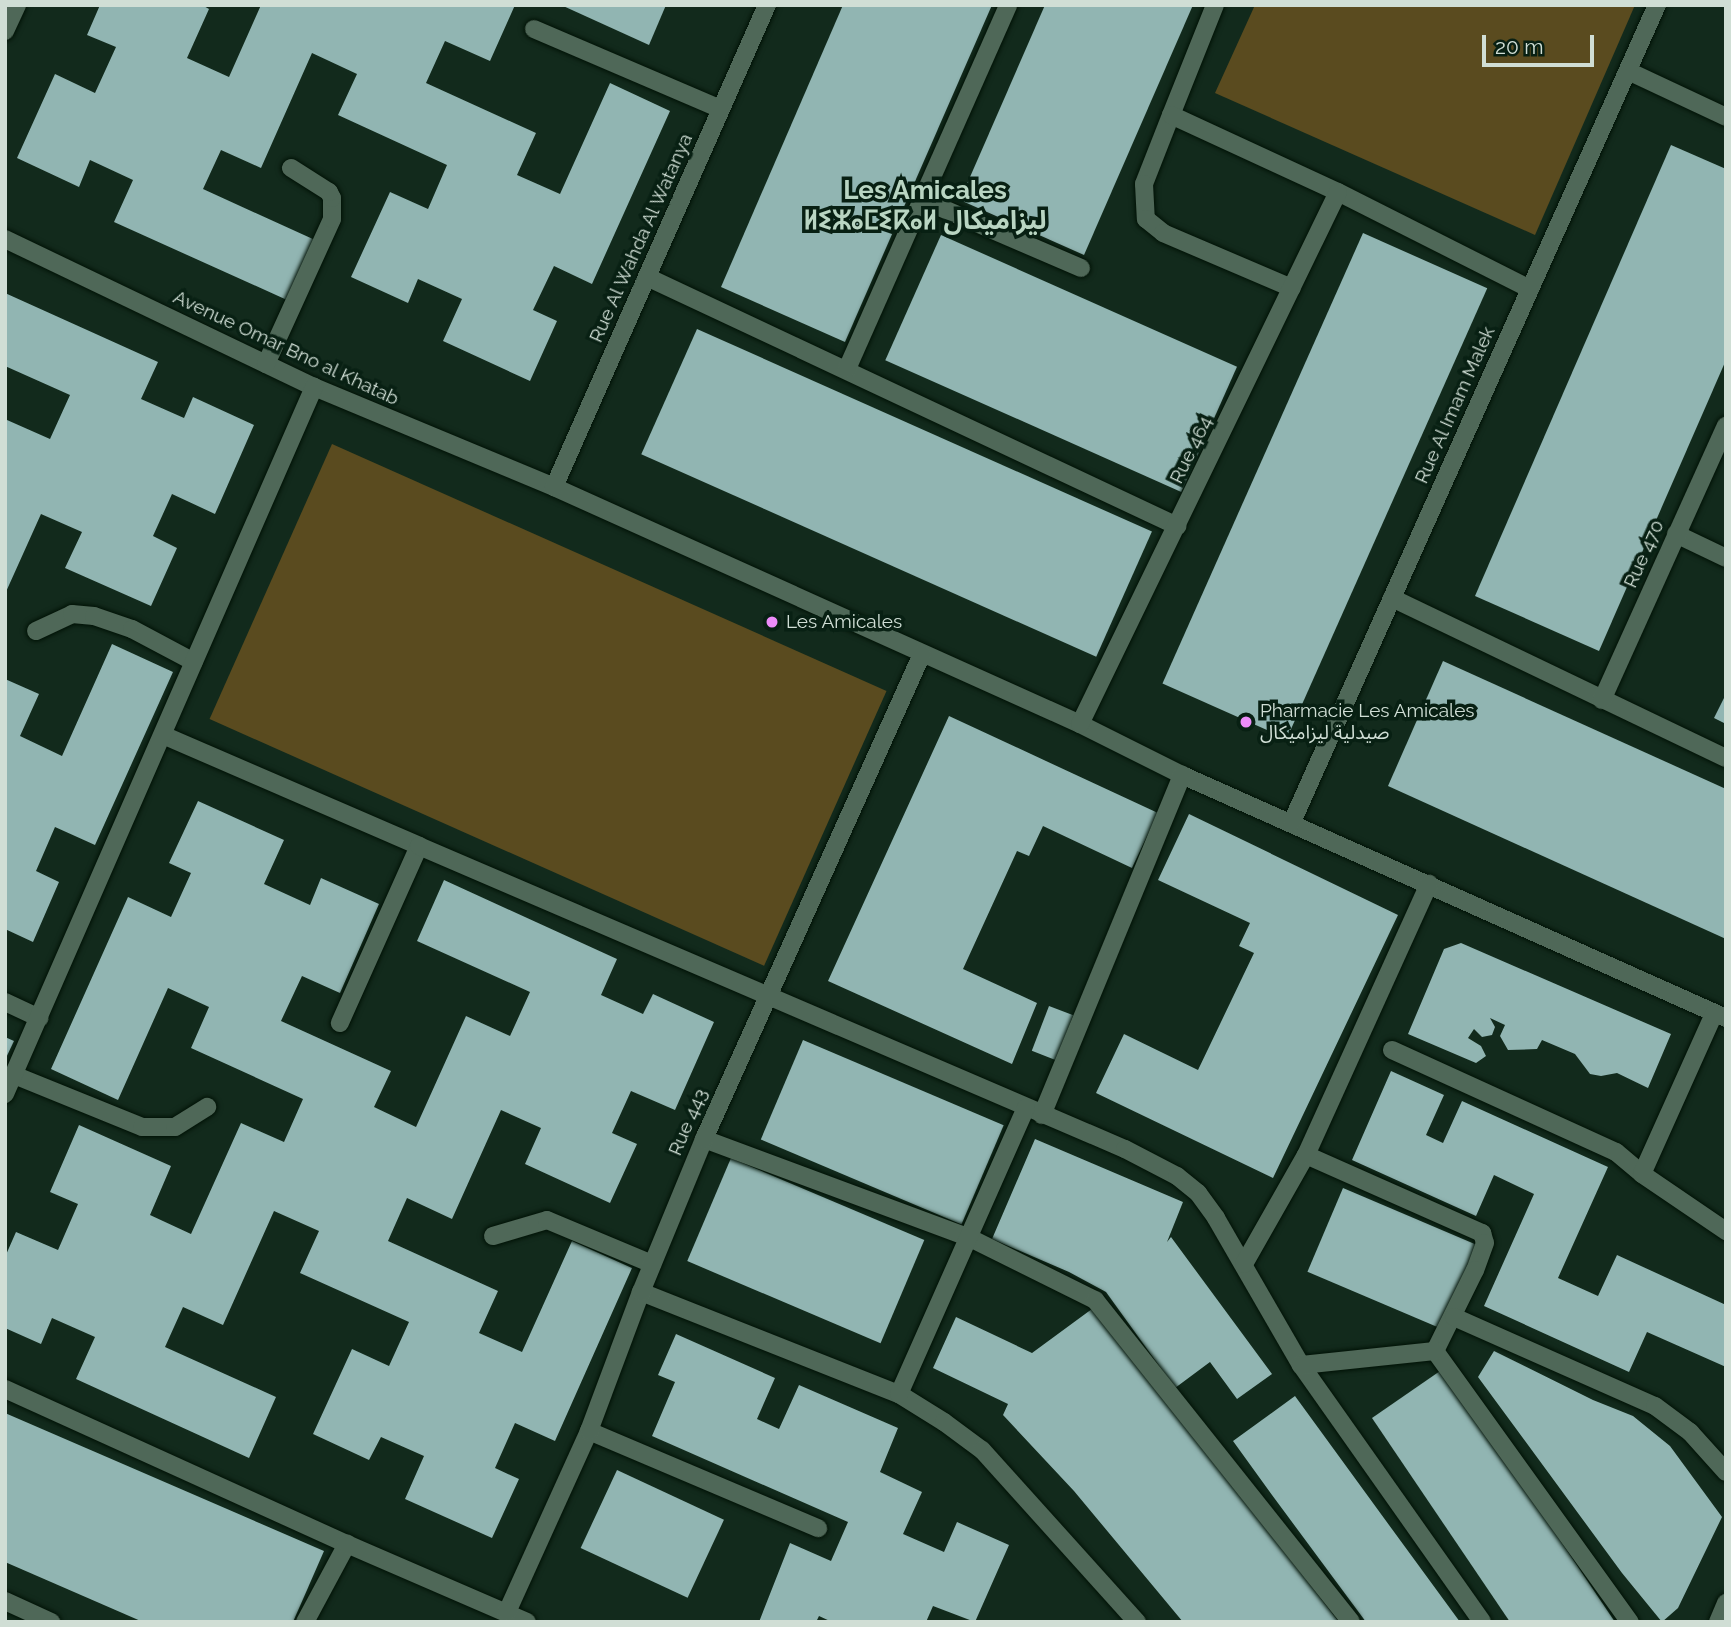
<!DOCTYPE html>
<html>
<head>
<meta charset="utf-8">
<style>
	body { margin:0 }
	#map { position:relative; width:1731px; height:1627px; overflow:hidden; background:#122a1c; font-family:Raleway,"Noto Sans Arabic","Noto Sans Tifinagh",sans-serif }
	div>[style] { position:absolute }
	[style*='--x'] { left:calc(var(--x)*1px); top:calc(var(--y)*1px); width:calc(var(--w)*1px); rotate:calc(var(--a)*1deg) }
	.green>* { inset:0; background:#5a4b1f; transform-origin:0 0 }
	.building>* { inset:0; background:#91b5b2; transform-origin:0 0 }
	.roads { filter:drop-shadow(0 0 2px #001206) drop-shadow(0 0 2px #001206) }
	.service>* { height:18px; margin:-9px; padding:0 9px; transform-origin:9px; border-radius:9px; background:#4f6858 }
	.minor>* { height:18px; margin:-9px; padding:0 9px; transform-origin:9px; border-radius:9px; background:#4f6858 }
	.dots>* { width:19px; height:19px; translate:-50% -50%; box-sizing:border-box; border:4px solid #082013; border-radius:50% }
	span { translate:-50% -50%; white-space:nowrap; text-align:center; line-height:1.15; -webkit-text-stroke:7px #082013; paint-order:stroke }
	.street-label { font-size:19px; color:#d0ded5 }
	.poi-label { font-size:19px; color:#d0ded5 }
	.left { translate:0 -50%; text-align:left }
	.district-label { font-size:26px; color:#b9d5c2; font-weight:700 }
	.frame { position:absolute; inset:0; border:7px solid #d0ded5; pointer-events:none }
	.scale { position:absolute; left:1482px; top:35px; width:112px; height:32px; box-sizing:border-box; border:4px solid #d0ded5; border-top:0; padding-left:9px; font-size:21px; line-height:24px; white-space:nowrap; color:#d0ded5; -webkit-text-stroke:5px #082013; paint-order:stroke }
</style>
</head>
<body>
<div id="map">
	<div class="green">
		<div style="clip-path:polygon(1255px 5px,1635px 5px,1535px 235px,1215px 93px)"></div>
		<div style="left:332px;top:444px;width:607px;height:301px;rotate:24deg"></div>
	</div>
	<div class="building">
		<div style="clip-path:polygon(100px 5px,202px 5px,209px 9px,187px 58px,229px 77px,261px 5px,515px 5px,490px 61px,445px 41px,426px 83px,536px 133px,517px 175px,560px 194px,610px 83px,670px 111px,592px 284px,554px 266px,533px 310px,557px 321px,530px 381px,443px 341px,462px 299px,418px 279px,408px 303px,351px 277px,390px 192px,428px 209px,447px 165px,338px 115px,357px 74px,312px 53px,261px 168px,221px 150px,203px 189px,315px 240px,287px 300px,114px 222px,133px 180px,90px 160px,79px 187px,17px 158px,55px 74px,95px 93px,116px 47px,87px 35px)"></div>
		<div style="clip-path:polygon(561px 5px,666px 5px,649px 45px)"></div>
		<div style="clip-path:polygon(843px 5px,992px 5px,845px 342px,721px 287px)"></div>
		<div style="clip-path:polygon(1045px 5px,1193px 5px,1084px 255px,960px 200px)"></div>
		<div style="clip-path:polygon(1671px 145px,1726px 169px,1726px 360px,1599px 651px,1475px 596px)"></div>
		<div style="left:1363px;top:233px;width:136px;height:493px;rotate:24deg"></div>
		<div style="left:941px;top:235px;width:324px;height:137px;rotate:24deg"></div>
		<div style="clip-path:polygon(5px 293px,158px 362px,141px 399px,184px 418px,193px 397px,254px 425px,215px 514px,172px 494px,153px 536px,177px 548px,151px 606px,65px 568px,82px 532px,41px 514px,5px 594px,5px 423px,7px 420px,50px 439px,70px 395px,5px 366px)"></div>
		<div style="left:697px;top:329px;width:498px;height:137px;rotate:24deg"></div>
		<div style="clip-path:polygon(112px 644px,173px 672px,95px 845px,55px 827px,36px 871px,59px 882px,33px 942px,5px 929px,5px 679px,39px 694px,20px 736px,62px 756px)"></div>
		<div style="clip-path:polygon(1443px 661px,1726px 789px,1726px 939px,1388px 786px)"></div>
		<div style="clip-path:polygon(1726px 694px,1726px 724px,1714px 718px)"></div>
		<div style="clip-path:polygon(949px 716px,1158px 813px,1132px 868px,1043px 826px,1029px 856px,1017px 851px,963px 969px,1037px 1003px,1012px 1064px,828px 981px)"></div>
		<div style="clip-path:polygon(198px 801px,284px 840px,264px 884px,310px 905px,321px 878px,379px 904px,340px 993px,302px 976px,281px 1021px,391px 1071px,374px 1107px,416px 1127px,466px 1016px,510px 1036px,530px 992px,417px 941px,444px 880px,617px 959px,601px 995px,643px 1014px,653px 994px,714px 1022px,675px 1110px,631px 1091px,612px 1133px,637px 1144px,610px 1203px,525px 1164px,541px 1128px,501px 1110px,452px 1219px,407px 1198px,388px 1241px,498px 1291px,479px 1333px,522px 1352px,572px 1241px,632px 1268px,555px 1441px,515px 1423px,495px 1468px,519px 1479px,492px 1538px,405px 1499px,424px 1456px,381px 1437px,369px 1460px,313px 1434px,352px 1349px,389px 1366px,409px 1322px,300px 1273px,319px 1231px,274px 1211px,223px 1325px,183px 1307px,165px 1347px,276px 1397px,249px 1458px,76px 1379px,95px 1337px,52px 1318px,41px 1344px,5px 1328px,5px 1257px,16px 1232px,58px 1250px,78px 1204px,50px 1192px,79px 1125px,171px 1166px,150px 1215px,191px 1234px,241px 1123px,284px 1142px,303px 1099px,191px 1048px,209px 1007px,168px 988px,118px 1100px,51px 1069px,128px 897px,171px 917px,191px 873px,169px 863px)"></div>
		<div style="clip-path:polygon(1189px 814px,1398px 915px,1273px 1178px,1096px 1093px,1124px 1034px,1198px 1070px,1254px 953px,1239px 946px,1250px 923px,1158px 880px)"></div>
		<div style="clip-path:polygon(1461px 943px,1671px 1034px,1648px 1088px,1617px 1073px,1601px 1076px,1590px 1074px,1575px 1054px,1542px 1040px,1537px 1049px,1508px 1050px,1500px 1036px,1505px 1025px,1490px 1018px,1495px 1027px,1492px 1035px,1482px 1037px,1474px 1029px,1468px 1038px,1481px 1046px,1486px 1056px,1476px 1063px,1408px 1034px,1444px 949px)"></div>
		<div style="left:1049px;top:1006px;width:26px;height:48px;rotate:21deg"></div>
		<div style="clip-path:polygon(5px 1037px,14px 1041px,5px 1060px)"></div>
		<div style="left:803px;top:1040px;width:218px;height:108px;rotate:23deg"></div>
		<div style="clip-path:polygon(1391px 1071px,1444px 1095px,1426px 1135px,1443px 1143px,1462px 1101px,1608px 1167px,1558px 1278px,1598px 1296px,1617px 1255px,1726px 1305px,1726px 1367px,1647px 1332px,1629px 1372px,1484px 1306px,1534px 1194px,1494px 1175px,1476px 1216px,1352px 1160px)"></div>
		<div style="clip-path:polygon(1035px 1139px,1183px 1202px,1167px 1242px,1171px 1237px,1272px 1374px,1237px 1399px,1210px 1362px,1175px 1388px,1106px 1292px,1069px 1272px,992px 1239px)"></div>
		<div style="left:731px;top:1158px;width:210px;height:112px;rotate:23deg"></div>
		<div style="left:1343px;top:1188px;width:145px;height:91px;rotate:23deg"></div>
		<div style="clip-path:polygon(1096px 1306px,1271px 1534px,1339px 1622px,1183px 1622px,1074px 1491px,1003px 1415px,1008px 1404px,933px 1368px,956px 1317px,1032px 1353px)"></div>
		<div style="clip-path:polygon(676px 1334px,775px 1378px,757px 1419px,779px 1429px,799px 1385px,898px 1428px,880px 1472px,922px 1492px,903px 1534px,944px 1552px,957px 1522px,1009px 1545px,975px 1622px,933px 1606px,926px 1622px,832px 1622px,819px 1616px,816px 1622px,759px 1622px,790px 1543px,831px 1561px,848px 1522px,652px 1436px,675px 1382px,658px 1375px)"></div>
		<div style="clip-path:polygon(1494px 1351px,1593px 1400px,1633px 1416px,1670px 1446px,1722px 1517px,1678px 1608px,1662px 1622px,1622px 1573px,1478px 1377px)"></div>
		<div style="clip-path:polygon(1443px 1369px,1562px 1543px,1615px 1622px,1510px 1622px,1372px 1418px)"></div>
		<div style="clip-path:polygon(1295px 1396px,1389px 1525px,1460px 1622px,1366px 1622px,1272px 1495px,1233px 1441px)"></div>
		<div style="clip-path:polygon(5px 1413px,324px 1551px,293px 1622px,143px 1622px,5px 1562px)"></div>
		<div style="left:617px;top:1470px;width:118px;height:86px;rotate:25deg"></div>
	</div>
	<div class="roads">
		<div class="service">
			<div style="--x:1171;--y:115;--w:74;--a:111.4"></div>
			<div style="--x:1144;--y:184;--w:35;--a:87"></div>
			<div style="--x:1146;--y:219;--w:22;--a:39"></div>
			<div style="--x:1163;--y:233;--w:140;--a:23.1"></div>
			<div style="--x:704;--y:1139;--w:284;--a:20.4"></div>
			<div style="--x:970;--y:1238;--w:140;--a:26.4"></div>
			<div style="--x:1095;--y:1300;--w:411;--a:51.5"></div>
			<div style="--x:493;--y:1236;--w:56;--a:-16.5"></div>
			<div style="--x:547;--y:1220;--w:114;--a:22.7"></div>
			<div style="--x:5;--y:1601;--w:51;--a:24.5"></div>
			<div style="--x:305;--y:1622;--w:89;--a:-61.7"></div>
			<div style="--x:1718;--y:1622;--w:21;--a:-67"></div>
		</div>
		<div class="minor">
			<div style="--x:1215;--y:5;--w:118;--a:111.8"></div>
			<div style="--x:1171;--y:115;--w:184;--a:24.8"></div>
			<div style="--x:1338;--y:192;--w:215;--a:26.8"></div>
			<div style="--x:534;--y:29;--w:203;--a:23.2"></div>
			<div style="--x:5;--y:31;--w:29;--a:-65"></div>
			<div style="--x:1628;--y:71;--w:108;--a:25.1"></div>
			<div style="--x:923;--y:200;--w:172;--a:23.3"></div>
			<div style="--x:5;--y:239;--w:343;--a:25.6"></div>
			<div style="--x:314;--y:387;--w:260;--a:22.6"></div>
			<div style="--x:554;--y:487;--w:577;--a:24.25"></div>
			<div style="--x:1080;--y:724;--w:114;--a:26.6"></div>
			<div style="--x:1182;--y:775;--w:596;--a:24.07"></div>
			<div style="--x:647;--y:277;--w:586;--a:25.16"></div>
			<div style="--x:266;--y:364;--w:159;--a:-65.5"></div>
			<div style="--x:332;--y:219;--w:21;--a:-90"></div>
			<div style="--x:332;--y:198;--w:7;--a:-117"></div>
			<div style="--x:329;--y:192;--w:45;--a:-147.7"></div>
			<div style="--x:847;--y:369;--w:398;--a:-66.1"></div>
			<div style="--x:554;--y:487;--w:527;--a:-66.16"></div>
			<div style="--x:1676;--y:534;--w:55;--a:25.6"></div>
			<div style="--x:1392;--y:598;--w:370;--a:25.6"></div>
			<div style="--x:36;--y:631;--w:40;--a:-25"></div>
			<div style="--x:72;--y:614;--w:22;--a:5"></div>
			<div style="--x:94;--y:616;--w:40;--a:18.9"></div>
			<div style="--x:132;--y:629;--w:70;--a:28"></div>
			<div style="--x:1602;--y:700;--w:301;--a:-65.7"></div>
			<div style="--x:1080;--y:724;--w:591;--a:-64.13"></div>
			<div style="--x:163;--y:735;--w:279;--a:23.4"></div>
			<div style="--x:419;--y:846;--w:194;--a:114.1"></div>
			<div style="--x:1292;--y:822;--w:895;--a:-65.93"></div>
			<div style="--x:419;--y:846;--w:768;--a:23.23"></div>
			<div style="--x:1125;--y:1149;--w:59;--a:27.4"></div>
			<div style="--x:1177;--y:1176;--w:27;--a:39"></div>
			<div style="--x:1198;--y:1193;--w:31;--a:54"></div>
			<div style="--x:1216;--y:1218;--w:170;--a:60"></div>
			<div style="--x:1301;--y:1365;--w:314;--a:54.8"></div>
			<div style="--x:5;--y:1002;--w:38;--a:25"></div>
			<div style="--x:1392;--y:1050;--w:246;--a:24.5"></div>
			<div style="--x:1616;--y:1152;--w:34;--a:40"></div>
			<div style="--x:1642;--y:1174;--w:102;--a:34.2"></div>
			<div style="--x:14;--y:1075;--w:138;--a:22.1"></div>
			<div style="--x:142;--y:1127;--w:33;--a:0"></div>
			<div style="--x:175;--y:1127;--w:38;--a:-32"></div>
			<div style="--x:5;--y:1094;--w:772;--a:-66.39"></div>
			<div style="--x:1042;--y:1115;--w:368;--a:-67.6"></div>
			<div style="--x:1306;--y:1155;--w:193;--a:23.9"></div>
			<div style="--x:1482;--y:1233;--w:10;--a:73"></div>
			<div style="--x:1485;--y:1243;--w:29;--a:110"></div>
			<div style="--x:1475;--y:1270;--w:90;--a:116.3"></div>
			<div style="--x:1435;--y:1351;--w:334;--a:54.3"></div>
			<div style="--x:1642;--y:1174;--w:175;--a:-65.8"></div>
			<div style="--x:1244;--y:1264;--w:125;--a:-60.4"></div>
			<div style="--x:1306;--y:1155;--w:298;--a:-65.6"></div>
			<div style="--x:641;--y:1292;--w:277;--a:21.6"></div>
			<div style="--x:899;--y:1394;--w:53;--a:31.9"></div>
			<div style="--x:944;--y:1422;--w:47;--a:36.4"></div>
			<div style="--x:982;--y:1450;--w:232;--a:48"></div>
			<div style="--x:1454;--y:1317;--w:220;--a:23.9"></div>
			<div style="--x:1655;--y:1406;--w:44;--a:36.6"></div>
			<div style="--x:1690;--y:1432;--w:54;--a:48"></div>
			<div style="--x:1301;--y:1365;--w:135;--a:-6"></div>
			<div style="--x:5;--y:1389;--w:375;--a:24.4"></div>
			<div style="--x:347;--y:1544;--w:196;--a:23.4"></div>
			<div style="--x:899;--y:1394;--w:313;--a:-66.1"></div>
			<div style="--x:589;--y:1431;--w:249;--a:23"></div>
			<div style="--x:507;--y:1612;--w:199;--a:-65.6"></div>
			<div style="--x:589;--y:1431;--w:148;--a:-69.5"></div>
			<div style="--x:641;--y:1292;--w:165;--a:-67.6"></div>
			<div style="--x:704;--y:1139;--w:532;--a:-65.8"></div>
		</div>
	</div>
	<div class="dots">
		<div style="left:772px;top:622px;background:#ed8cf9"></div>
		<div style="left:1246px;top:722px;background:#ed8cf9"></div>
	</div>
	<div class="street-label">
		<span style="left:641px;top:238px;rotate:-66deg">Rue Al Wahda Al Watanya</span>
		<span style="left:286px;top:348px;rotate:25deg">Avenue Omar Bno al Khatab</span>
		<span style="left:1455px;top:405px;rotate:-66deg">Rue Al Imam Malek</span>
		<span style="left:1191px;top:450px;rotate:-64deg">Rue 464</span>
		<span style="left:1644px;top:554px;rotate:-66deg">Rue 470</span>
		<span style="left:688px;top:1122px;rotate:-67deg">Rue 443</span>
	</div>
	<div class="poi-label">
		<span class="left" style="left:786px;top:622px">Les Amicales</span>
		<span class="left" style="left:1260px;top:722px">Pharmacie Les Amicales<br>صيدلية ليزاميكال</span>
	</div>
	<div class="district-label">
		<span style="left:925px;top:206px">Les Amicales<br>ⵍⵉⵣⴰⵎⵉⴽⴰⵍ ليزاميكال</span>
	</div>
	<div class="frame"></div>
	<div class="scale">20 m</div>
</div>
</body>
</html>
